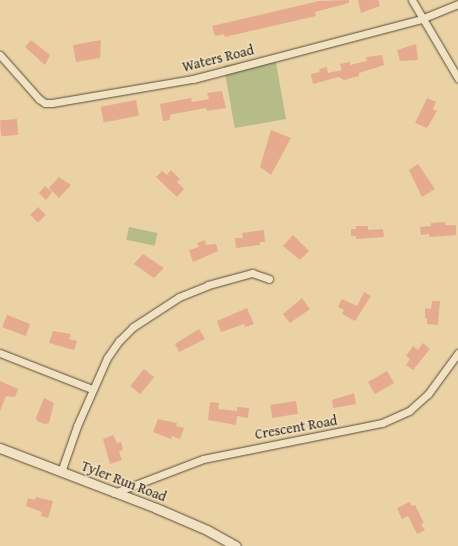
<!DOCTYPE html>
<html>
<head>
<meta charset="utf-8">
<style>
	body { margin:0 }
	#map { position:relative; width:458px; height:546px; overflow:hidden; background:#ead2a4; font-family:"Gentium Book Plus",serif }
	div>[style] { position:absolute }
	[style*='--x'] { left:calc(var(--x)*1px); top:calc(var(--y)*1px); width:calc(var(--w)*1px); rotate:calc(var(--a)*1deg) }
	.green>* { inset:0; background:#b5bc87; transform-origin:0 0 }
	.building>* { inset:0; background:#e6aa8e; transform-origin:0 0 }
	.roads { filter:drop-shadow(0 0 1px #584c38) drop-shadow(0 0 1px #584c38) }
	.street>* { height:7px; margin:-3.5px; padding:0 3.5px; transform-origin:3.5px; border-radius:3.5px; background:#f1e2c4 }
	.secondary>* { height:9px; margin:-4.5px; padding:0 4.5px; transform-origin:4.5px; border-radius:4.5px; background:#f1e2c4 }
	span { translate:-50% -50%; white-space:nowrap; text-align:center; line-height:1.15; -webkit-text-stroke:3px #f1e2c4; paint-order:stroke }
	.street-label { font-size:14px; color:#281f14 }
</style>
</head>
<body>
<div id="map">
	<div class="green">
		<div style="left:275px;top:57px;width:63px;height:52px;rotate:80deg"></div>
		<div style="left:129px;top:227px;width:29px;height:13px;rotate:12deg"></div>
	</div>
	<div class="building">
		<div style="clip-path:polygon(349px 0,349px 3px,315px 12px,316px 16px,225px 37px,224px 34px,215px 36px,212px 26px,319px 1px)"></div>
		<div style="clip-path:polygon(358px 0,378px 0,380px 6px,361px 13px)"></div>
		<div style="clip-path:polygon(31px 40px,50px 55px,45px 65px,25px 47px)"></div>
		<div style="clip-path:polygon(101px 40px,100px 58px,76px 62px,73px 45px)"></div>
		<div style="clip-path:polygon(416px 44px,418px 60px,400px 61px,397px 50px)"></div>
		<div style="clip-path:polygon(382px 55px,384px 65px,359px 73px,359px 76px,344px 80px,339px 77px,313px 84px,311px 74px,320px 72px,319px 69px,327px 67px,328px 73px,342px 70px,340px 64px,350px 62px,350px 65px,367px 61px,366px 57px)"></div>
		<div style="clip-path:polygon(222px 91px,226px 108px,207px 111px,206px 108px,174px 114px,170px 115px,170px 120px,163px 121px,160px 104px,191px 98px,192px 102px,209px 99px,207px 93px)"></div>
		<div style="clip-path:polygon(427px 98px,436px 102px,433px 109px,437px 111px,427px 128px,415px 123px)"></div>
		<div style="left:136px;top:100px;width:16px;height:36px;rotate:79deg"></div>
		<div style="left:17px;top:119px;width:16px;height:17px;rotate:86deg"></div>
		<div style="clip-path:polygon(271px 130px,291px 138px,271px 175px,260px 167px)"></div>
		<div style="clip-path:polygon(418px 164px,435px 189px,422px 197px,409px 170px)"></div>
		<div style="clip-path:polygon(171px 170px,180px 179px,177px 182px,184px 189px,177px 197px,156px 177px,162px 171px,167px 175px)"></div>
		<div style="clip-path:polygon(59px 177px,71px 185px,59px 198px,49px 188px)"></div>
		<div style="clip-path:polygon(45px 186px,52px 192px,46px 200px,39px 193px)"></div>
		<div style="left:38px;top:207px;width:11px;height:11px;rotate:45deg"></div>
		<div style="clip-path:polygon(445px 222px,445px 225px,456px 225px,456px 235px,429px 237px,429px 234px,421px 235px,420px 227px,431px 226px,431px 223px)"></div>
		<div style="clip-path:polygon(356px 226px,368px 226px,368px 230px,383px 229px,384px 237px,356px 239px,356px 236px,351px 236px,351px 229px,356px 229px)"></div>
		<div style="clip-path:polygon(264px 230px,265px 242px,260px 242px,260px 245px,236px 248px,235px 238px,243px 238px,242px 233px)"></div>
		<div style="clip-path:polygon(293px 235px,309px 251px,300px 260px,283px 246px)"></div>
		<div style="clip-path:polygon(205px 240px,206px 245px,216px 244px,218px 251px,193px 262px,189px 250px,199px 247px,197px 243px)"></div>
		<div style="clip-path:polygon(143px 254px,164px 268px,154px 278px,134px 264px)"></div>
		<div style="clip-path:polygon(364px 292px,371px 296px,355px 321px,342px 314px,344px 310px,338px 307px,342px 299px,357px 306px)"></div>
		<div style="clip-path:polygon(302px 298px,310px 309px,290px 323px,283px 314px)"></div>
		<div style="clip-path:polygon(432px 301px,440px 301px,438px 325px,427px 324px,427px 318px,425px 318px,425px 308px,431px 309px)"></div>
		<div style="clip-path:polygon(247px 308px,254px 324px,245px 327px,244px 324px,221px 332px,217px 321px)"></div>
		<div style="left:7px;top:315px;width:25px;height:13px;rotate:21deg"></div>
		<div style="clip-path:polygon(199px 329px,205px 339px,179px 352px,175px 344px)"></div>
		<div style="clip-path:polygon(53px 331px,71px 334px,69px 339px,77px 341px,74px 350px,49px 343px)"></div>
		<div style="clip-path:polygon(423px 343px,430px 349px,413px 370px,406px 365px,410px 359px,406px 356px,413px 346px,418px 350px)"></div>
		<div style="left:144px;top:369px;width:13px;height:22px;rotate:39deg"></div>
		<div style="left:387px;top:371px;width:14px;height:22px;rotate:60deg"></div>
		<div style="clip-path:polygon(0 381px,18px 389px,15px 397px,6px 396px,0 411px)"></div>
		<div style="clip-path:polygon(354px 393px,356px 404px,333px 408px,332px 400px)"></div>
		<div style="clip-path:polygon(44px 398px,54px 403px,49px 423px,45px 424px,37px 421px,36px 418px)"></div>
		<div style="left:296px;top:401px;width:13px;height:26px;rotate:81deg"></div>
		<div style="clip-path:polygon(210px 402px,219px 403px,218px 409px,237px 411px,237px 407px,249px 408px,248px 418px,237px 416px,236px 425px,208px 420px)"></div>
		<div style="clip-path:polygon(158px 419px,177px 423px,176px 426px,184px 428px,180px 439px,172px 436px,171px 439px,153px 432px)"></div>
		<div style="clip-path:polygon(113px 435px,117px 443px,121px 442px,123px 450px,119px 452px,122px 460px,110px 464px,103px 439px)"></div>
		<div style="clip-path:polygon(36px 497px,53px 501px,48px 518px,41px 516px,42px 512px,26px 506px,28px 498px,35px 500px)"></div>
		<div style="clip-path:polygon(410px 502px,412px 506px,415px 505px,424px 523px,421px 524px,425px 530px,417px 534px,408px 516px,402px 519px,397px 508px)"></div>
	</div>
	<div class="roads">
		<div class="street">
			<div style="--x:412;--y:0;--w:91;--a:59.5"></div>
			<div style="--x:0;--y:55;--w:59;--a:48.4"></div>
			<div style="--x:39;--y:99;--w:7;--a:34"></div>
			<div style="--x:45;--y:103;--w:7;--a:0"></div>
			<div style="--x:52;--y:103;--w:143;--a:-9.7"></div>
			<div style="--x:193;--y:79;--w:236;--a:-14.7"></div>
			<div style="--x:421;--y:19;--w:40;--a:-22"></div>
			<div style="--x:0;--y:353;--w:99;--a:21.4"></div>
			<div style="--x:61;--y:472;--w:49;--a:-70.8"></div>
			<div style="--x:77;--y:426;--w:74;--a:-66.2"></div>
			<div style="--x:107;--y:358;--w:21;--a:-55"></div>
			<div style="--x:119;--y:341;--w:20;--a:-45"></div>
			<div style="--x:133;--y:327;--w:55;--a:-33.1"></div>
			<div style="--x:179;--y:297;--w:31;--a:-22"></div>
			<div style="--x:208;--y:285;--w:46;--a:-15.3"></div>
			<div style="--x:252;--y:273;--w:18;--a:19"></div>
			<div style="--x:114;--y:493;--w:95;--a:-20.9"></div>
			<div style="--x:203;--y:459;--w:183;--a:-11.4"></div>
			<div style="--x:382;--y:423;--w:30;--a:-24"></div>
			<div style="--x:409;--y:411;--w:25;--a:-42"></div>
			<div style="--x:428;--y:394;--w:51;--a:-53.8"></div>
		</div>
		<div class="secondary">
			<div style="--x:0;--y:448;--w:167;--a:21"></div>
			<div style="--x:156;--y:508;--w:56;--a:23.3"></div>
			<div style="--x:207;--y:530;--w:33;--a:29"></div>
		</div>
	</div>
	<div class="street-label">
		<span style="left:218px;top:58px;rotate:-14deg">Waters Road</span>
		<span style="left:296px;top:427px;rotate:-10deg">Crescent Road</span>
		<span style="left:124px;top:481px;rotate:21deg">Tyler Run Road</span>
	</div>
</div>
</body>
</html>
